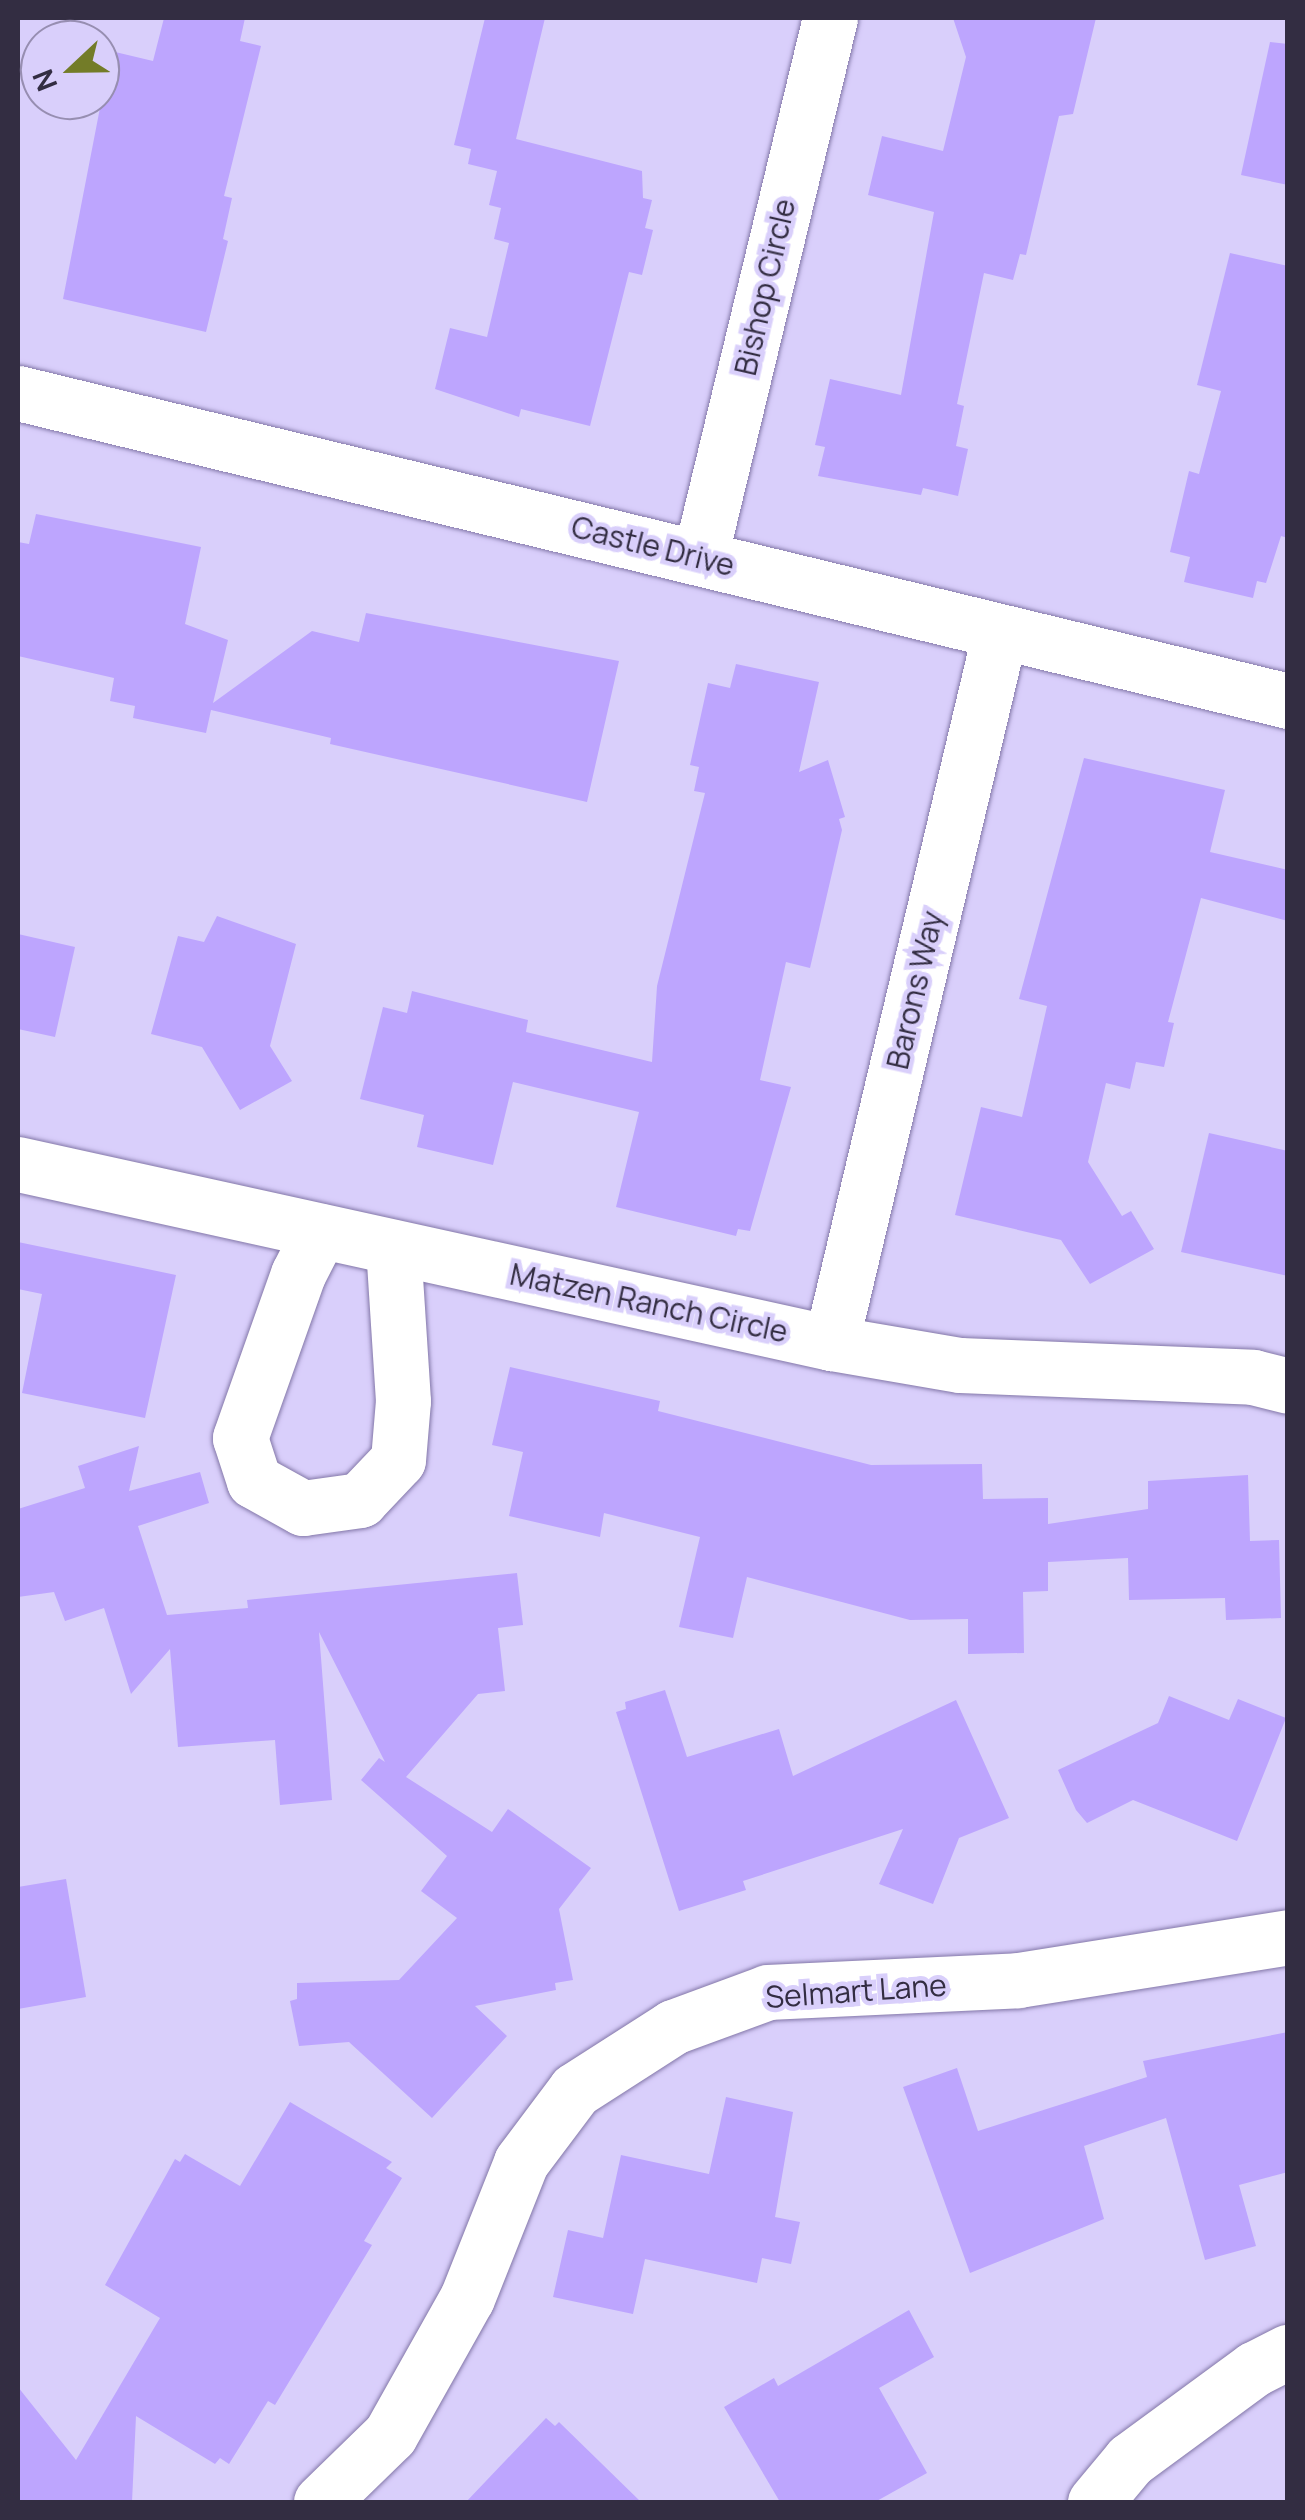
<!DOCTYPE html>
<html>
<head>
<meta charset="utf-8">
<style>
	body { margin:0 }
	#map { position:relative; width:1305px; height:2520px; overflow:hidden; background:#d9cffb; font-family:Manrope,sans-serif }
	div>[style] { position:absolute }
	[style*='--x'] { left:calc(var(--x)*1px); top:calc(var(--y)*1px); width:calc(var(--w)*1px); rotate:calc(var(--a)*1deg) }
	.building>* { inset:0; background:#bda5fe }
	.roads { filter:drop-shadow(0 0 2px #8377a8) drop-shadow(0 0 2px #8377a8) }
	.minor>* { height:55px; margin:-27.5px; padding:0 27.5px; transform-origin:27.5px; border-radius:27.5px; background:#fff }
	span { translate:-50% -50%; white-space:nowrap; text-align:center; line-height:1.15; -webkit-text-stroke:9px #d9cffb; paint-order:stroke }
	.street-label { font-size:30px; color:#332d42 }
	.frame { position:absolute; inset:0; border:20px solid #332d42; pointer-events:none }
	.north { position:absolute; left:20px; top:20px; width:100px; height:100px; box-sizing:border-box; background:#d9cffb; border:2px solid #978eb1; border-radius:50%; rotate:248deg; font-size:28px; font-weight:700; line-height:40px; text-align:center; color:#332d42 }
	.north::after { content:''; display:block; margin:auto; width:35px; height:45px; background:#737c28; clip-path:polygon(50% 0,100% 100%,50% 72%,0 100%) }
</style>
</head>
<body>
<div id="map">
	<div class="building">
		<div style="clip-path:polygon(164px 18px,245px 18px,240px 41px,261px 46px,224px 196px,232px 198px,223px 239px,228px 241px,206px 332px,63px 299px,111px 51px,153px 61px)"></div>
		<div style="clip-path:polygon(485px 18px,545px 18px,516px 139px,642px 171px,643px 198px,652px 200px,645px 228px,653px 230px,642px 275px,629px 272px,590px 426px,521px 409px,519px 417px,435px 389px,450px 328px,487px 337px,509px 243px,494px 239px,501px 208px,489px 205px,497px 171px,468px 164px,471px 149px,454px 145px)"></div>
		<div style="clip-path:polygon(953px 18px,1096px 18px,1073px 114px,1059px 116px,1026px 255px,1020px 254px,1013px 280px,984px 273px,957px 404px,964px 406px,956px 446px,968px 449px,958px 496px,923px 488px,921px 495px,818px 476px,825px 447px,815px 445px,830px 379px,901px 395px,934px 212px,868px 195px,882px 136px,943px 151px,966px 57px)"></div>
		<div style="clip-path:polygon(1270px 42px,1288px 44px,1288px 185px,1241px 175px)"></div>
		<div style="clip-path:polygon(1230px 253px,1288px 266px,1288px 538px,1281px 536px,1266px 583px,1257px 581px,1253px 598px,1184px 582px,1190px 557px,1170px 552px,1189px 471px,1199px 474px,1221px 391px,1197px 385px)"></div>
		<div style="clip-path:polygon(36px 514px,201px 547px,185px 624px,228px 640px,213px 703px,312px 631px,359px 642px,366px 613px,619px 661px,587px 802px,330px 744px,331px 738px,211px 710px,206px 733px,133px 718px,135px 706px,110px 701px,114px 678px,18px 656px,18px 542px,29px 544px)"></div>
		<div style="clip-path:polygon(736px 664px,819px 682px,799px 772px,828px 760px,845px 817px,839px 819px,842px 830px,810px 968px,786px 962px,760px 1080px,791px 1087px,750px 1231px,738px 1229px,736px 1236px,616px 1207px,639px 1112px,513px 1082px,493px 1165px,417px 1147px,424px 1115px,360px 1099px,383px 1007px,407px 1013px,412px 991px,528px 1020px,526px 1032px,652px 1062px,657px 986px,705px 793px,694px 791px,699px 767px,690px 765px,708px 683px,730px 688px)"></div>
		<div style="clip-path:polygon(1084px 758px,1225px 790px,1210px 852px,1288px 870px,1288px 921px,1201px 898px,1168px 1022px,1174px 1023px,1164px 1067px,1136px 1062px,1130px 1089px,1106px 1083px,1088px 1162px,1122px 1216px,1131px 1211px,1154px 1249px,1090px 1284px,1061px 1240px,955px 1215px,981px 1107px,1022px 1117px,1047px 1006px,1019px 999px)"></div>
		<div style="clip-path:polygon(217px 916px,296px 944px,270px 1046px,292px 1081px,240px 1110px,202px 1047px,151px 1034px,178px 936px,204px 942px)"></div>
		<div style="clip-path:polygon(18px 934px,75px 947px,55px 1037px,18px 1029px)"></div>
		<div style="clip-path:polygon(1209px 1133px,1288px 1151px,1288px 1276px,1181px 1252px)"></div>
		<div style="clip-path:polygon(18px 1242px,176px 1275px,145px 1418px,22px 1393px,42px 1294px,18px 1289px)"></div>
		<div style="clip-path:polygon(510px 1367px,660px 1401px,658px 1411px,871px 1465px,982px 1464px,983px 1499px,1048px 1498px,1048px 1524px,1148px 1509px,1148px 1481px,1248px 1475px,1250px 1541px,1279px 1540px,1281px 1618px,1226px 1620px,1225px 1598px,1129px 1600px,1128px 1558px,1048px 1562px,1048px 1591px,1023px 1592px,1024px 1653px,968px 1654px,968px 1619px,910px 1620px,747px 1577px,733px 1638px,679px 1627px,700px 1537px,604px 1513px,600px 1537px,509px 1516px,523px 1452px,492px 1445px)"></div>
		<div style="clip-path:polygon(139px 1446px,129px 1491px,200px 1472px,209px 1503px,138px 1526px,167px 1615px,248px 1608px,247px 1600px,517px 1573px,523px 1625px,498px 1628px,505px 1691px,478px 1694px,406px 1777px,492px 1832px,508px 1809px,591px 1868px,559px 1909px,573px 1980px,555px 1983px,556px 1990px,475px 2006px,507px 2036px,432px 2118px,349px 2042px,299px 2046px,290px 2001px,297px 1999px,297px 1983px,399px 1980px,457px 1918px,421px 1891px,447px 1856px,361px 1780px,379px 1758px,385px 1762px,319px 1632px,332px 1800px,280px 1805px,275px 1740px,178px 1747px,170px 1649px,131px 1694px,104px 1608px,65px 1621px,54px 1592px,18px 1597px,18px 1509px,85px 1488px,78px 1466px)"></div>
		<div style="clip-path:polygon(665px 1690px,687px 1757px,779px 1729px,793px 1776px,956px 1700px,1009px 1818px,959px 1838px,933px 1904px,879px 1884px,903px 1829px,743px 1881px,746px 1890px,679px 1911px,616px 1712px,626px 1709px,625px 1702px)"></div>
		<div style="clip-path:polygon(1169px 1696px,1229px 1720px,1238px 1699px,1286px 1718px,1237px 1841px,1133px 1800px,1087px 1823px,1076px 1810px,1058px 1770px,1158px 1723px)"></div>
		<div style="clip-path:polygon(66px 1879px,86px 1997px,18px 2009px,18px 1887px)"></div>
		<div style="clip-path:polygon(1288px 2032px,1288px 2172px,1239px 2185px,1256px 2246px,1205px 2260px,1166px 2118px,1084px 2146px,1104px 2219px,970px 2273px,903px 2087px,957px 2068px,978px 2131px,1147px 2077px,1143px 2061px)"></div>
		<div style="clip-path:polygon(726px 2097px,793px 2112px,775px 2217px,800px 2222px,791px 2264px,762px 2258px,757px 2283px,645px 2259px,633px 2314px,553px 2297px,568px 2230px,603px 2238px,621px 2155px,709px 2174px)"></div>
		<div style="clip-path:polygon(290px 2102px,392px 2162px,386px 2168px,402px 2178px,364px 2241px,372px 2245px,275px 2405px,268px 2401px,229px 2464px,220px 2458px,215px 2464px,136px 2416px,132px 2502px,18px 2502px,18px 2387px,76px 2460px,160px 2318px,105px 2285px,175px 2159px,180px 2162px,185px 2154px,240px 2186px)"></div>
		<div style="clip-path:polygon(909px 2310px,934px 2357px,879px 2388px,927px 2473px,875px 2502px,780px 2502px,724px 2407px,774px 2378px,778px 2386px)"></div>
		<div style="clip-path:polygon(546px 2418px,555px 2426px,559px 2422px,641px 2502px,466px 2502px)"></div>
	</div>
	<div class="roads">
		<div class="minor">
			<div style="--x:18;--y:393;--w:1307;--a:13.63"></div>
			<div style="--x:700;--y:557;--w:554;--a:-76.44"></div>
			<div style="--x:18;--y:1164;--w:832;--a:12.42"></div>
			<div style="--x:831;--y:1343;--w:131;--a:9.7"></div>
			<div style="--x:960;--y:1365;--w:293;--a:2.3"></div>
			<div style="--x:1253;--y:1377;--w:36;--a:14"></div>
			<div style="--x:320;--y:1231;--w:48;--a:117.1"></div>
			<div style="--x:298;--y:1274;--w:174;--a:109.5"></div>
			<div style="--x:240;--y:1438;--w:45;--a:72"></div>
			<div style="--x:254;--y:1481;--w:56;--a:28.9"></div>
			<div style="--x:303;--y:1508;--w:58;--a:-8"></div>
			<div style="--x:360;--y:1500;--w:55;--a:-46.5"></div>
			<div style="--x:398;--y:1460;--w:59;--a:-85.2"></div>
			<div style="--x:403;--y:1401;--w:154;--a:-93.7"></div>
			<div style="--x:831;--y:1343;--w:727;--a:-76.63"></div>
			<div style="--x:321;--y:2502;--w:96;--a:-44.2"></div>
			<div style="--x:390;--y:2435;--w:157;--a:-60.7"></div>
			<div style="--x:467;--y:2298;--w:146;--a:-68.3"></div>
			<div style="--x:521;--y:2162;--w:90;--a:-53.1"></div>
			<div style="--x:575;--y:2090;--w:117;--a:-32.7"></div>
			<div style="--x:673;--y:2027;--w:101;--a:-20.2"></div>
			<div style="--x:768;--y:1992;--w:250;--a:-2.7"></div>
			<div style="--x:1018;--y:1980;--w:273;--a:-9"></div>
			<div style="--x:1095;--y:2502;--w:55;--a:-50.2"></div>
			<div style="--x:1130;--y:2460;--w:154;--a:-36.3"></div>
			<div style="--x:1254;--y:2369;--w:38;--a:-27"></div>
		</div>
	</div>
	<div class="street-label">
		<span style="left:765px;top:287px;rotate:-77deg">Bishop Circle</span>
		<span style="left:653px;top:546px;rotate:14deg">Castle Drive</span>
		<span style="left:915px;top:990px;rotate:-77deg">Barons Way</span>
		<span style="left:649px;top:1303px;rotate:12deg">Matzen Ranch Circle</span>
		<span style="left:856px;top:1991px;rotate:-4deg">Selmart Lane</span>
	</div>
	<div class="frame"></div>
	<div class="north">N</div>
</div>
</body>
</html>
